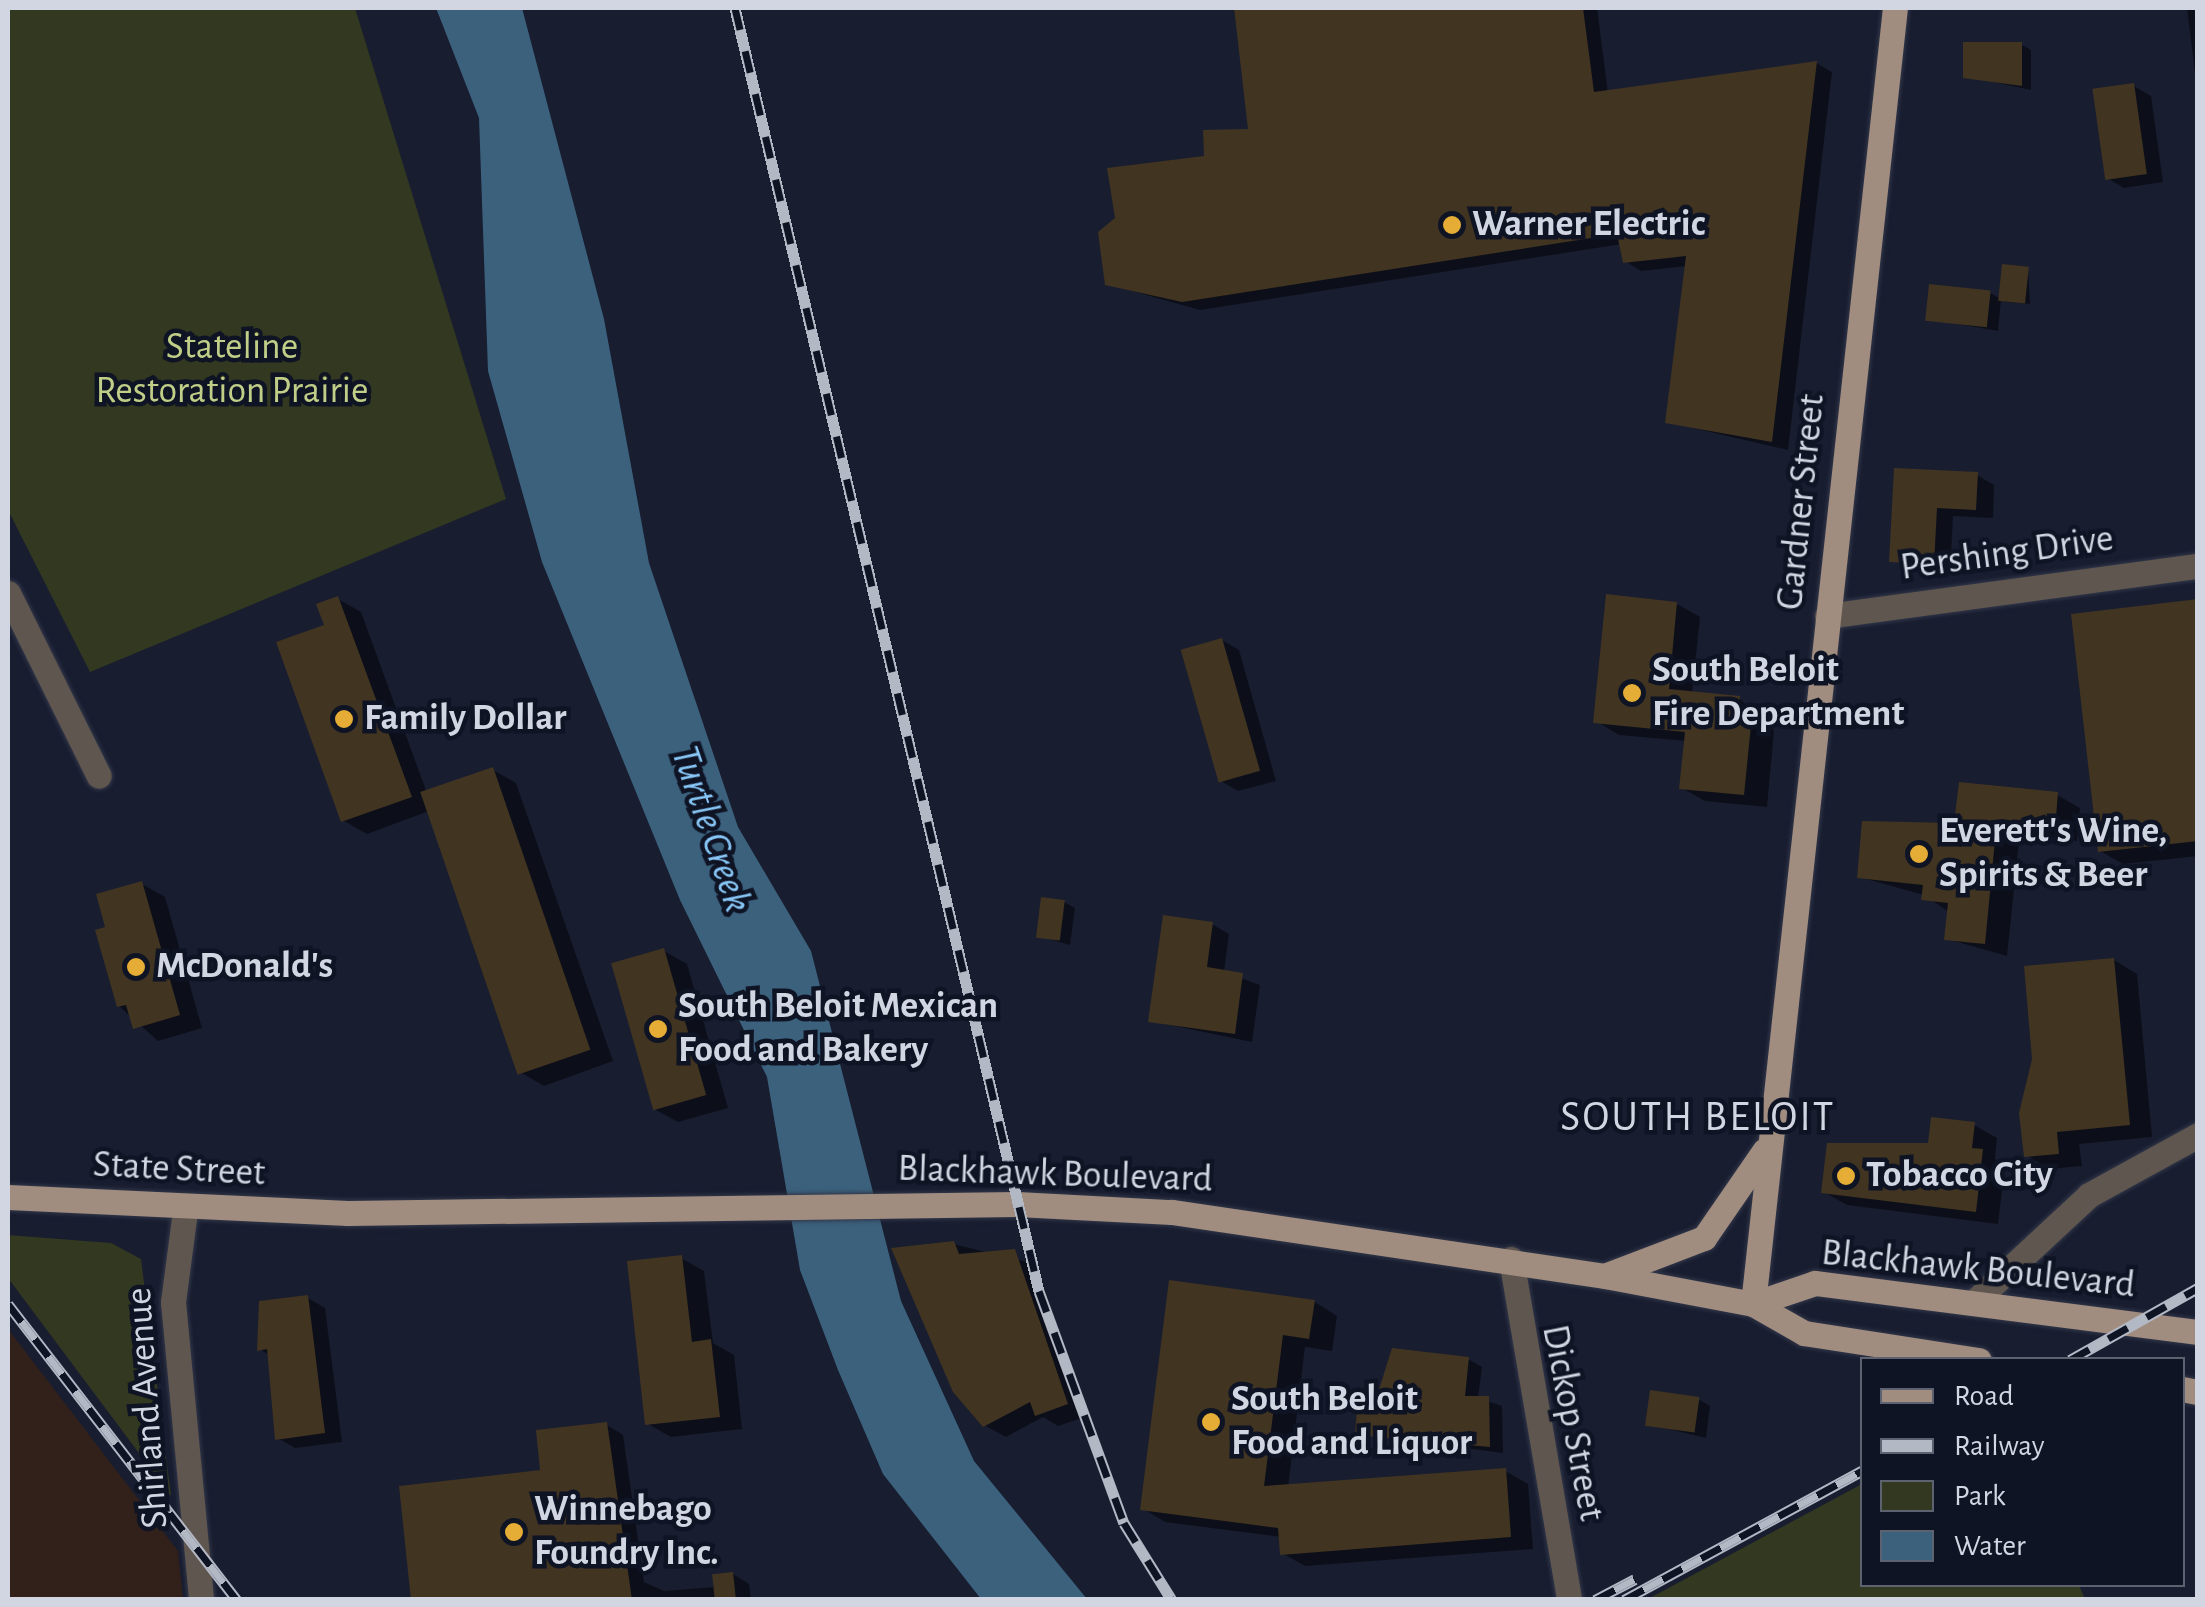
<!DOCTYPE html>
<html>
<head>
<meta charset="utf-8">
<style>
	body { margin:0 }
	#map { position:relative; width:2205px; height:1607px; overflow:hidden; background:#181d30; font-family:"Alegreya Sans",sans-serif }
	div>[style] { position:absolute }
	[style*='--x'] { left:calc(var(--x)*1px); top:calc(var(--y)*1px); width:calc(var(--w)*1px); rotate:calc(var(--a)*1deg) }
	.commercial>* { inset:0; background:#32211a }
	.green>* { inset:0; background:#333820 }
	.water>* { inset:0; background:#3b617d }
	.shadow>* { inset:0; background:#0007 }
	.building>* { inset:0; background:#413421; transform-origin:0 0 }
	.roads { filter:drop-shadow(0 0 2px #323749) drop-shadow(0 0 2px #323749) }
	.minor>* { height:25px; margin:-12.5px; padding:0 12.5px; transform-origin:12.5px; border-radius:12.5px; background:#5f564f }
	.major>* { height:25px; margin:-12.5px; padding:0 12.5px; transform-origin:12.5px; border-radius:12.5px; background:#a18d80 }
	.rail>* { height:11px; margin-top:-5.5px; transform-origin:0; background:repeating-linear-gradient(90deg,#0f1425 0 22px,#b3b8c5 0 44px); box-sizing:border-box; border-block:2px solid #b3b8c5 }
	.dots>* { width:28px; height:28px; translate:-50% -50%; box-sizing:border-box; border:5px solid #0f1425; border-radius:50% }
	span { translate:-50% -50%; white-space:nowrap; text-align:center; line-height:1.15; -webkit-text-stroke:9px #0f1425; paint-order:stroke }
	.poi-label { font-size:38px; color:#d1d6e2; font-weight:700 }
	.left { translate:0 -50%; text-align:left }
	.park-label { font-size:38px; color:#c1ce87 }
	.street-label { font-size:38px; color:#d1d6e2 }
	.water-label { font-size:40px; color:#88c7f7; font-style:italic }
	.quarter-label { font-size:42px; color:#d1d6e2; letter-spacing:2.5px }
	.frame { position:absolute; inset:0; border:10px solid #d1d6e2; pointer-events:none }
	.legend { position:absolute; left:1860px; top:1357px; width:325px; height:230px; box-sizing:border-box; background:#0f1425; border:2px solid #5d6271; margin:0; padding:12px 18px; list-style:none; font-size:30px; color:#d1d6e2 }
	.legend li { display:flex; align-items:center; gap:20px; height:50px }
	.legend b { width:50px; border:2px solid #5d6271 }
</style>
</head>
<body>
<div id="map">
	<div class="commercial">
		<div style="clip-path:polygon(8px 1329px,178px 1551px,183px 1599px,8px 1599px)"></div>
	</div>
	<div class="green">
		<div style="clip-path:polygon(8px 8px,355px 8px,506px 499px,90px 672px,8px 510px)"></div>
		<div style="clip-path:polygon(8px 1235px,111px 1243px,141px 1259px,171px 1496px,8px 1278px)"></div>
		<div style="clip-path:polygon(1862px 1484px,1862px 1584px,2079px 1585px,2085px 1599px,1648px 1599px)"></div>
	</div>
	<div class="water">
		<div style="clip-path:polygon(436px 8px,522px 8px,604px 319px,649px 563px,738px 827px,811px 951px,901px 1301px,974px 1461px,1087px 1599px,981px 1599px,883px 1474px,838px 1370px,800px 1270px,767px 1077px,680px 900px,542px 562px,488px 371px,479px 118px)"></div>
	</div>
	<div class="shadow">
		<div style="clip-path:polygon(1234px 8px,1597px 8px,1608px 93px,1816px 63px,1832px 72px,1788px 450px,1667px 422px,1687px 266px,1641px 271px,1625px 261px,1622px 244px,1200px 310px,1107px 284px,1207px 158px,1251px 131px)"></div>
		<div style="clip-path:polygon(2187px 8px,2198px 8px,2198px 82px,2196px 81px)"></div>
		<div style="clip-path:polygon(2022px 45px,2031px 50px,2031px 90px,1965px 76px)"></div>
		<div style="clip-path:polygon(2134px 86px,2151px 96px,2163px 182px,2124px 188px,2107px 178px)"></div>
		<div style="clip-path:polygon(2028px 269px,2030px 304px,2006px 302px,2001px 299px,1998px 331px,1929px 319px,1990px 293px,2001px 299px)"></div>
		<div style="clip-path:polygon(1896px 470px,1977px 475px,1994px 485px,1993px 518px,1953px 516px,1950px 573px,1891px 560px)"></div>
		<div style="clip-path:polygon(338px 599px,361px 612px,427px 793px,493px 770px,516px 783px,613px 1061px,544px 1086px,520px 1072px,429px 811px,367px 834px,344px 821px)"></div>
		<div style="clip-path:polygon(2198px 602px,2198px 856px,2123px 864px,2100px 851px)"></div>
		<div style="clip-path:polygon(1677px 604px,1700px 617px,1692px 693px,1739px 698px,1774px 731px,1767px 807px,1705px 801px,1682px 788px,1686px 741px,1619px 735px,1596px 721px)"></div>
		<div style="clip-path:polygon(1222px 640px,1239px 650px,1276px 781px,1238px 791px,1221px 781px)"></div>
		<div style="clip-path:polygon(2057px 795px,2080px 808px,2077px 841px,2020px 832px,2007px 956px,1947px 939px,1949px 912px,1924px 895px,1859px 877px)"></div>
		<div style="clip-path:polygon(142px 884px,165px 897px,202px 1028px,158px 1041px,119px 1006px,108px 929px)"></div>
		<div style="clip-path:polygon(1064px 902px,1075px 908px,1070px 945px,1039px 936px)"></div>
		<div style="clip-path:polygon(1212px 924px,1229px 934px,1224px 972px,1260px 985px,1252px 1042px,1151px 1021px)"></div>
		<div style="clip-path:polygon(664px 951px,687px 964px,728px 1108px,678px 1122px,654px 1109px)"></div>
		<div style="clip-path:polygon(2114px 960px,2137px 974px,2152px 1137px,2079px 1144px,2082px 1166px,2049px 1169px,2026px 1155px)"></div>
		<div style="clip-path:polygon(1974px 1125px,1997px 1138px,1995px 1159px,2005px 1165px,1998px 1224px,1847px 1205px,1824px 1192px)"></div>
		<div style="clip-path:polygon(953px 1244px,1036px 1264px,1088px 1416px,1058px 1426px,1043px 1417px,1006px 1437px,984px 1425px)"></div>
		<div style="clip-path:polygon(681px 1258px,704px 1271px,713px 1343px,734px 1355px,742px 1429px,671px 1437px,648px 1424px)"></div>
		<div style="clip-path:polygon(1171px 1283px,1315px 1302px,1337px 1316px,1332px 1351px,1305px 1347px,1288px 1487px,1505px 1471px,1528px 1484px,1533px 1549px,1305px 1566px,1282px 1553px,1281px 1537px,1165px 1522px,1142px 1508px)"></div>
		<div style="clip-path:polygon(308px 1298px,325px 1308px,342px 1442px,295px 1448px,278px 1438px,270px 1356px,260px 1349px)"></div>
		<div style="clip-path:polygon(1468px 1359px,1482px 1367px,1478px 1398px,1502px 1406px,1503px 1453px,1357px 1434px)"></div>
		<div style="clip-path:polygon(1700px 1400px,1710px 1406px,1706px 1438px,1648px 1424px)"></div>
		<div style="clip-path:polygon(607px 1425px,623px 1435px,644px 1582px,664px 1591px,716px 1587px,733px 1574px,749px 1584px,751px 1600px,414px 1600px,543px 1473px)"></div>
	</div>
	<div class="building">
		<div style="clip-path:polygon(1234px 8px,1583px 8px,1594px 92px,1817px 61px,1772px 442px,1665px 423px,1686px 256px,1623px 263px,1617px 234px,1182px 302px,1105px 285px,1098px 232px,1115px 218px,1107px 168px,1204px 156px,1203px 130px,1248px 129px)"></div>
		<div style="clip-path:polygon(1963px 42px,2022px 42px,2022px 86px,1963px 78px)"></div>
		<div style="left:2134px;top:83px;width:92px;height:42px;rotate:82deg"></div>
		<div style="left:2002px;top:264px;width:27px;height:37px;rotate:6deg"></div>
		<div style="left:1929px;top:284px;width:62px;height:37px;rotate:6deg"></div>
		<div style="clip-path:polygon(1894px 468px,1978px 472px,1976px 510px,1937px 508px,1934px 564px,1889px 562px)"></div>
		<div style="clip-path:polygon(1606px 594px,1677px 602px,1669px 689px,1740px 696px,1738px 714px,1752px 715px,1744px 795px,1679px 789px,1685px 732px,1593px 723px)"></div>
		<div style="clip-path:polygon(338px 596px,412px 797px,341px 822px,276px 642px,324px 625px,316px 604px)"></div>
		<div style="clip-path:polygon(2198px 599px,2198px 841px,2098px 852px,2071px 614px)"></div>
		<div style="left:1222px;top:638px;width:138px;height:43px;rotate:74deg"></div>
		<div style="left:493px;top:767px;width:299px;height:77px;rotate:71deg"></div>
		<div style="clip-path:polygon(1959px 782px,2058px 792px,2055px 830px,1997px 820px,1985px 944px,1944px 940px,1948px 903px,1921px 900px,1923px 885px,1857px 878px,1862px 821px,1954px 823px)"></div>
		<div style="clip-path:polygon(142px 881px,180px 1015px,133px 1029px,126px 1005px,117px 1007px,95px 930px,105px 927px,96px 894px)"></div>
		<div style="left:1041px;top:897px;width:24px;height:41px;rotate:7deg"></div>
		<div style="clip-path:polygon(1163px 915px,1213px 922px,1207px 967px,1243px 973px,1235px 1034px,1148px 1022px)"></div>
		<div style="left:664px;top:948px;width:153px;height:55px;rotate:74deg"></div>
		<div style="clip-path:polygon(2114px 958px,2130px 1125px,2057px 1132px,2059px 1154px,2024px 1157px,2019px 1113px,2032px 1059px,2024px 966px)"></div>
		<div style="clip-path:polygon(1931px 1117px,1975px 1122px,1972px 1148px,1983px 1149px,1976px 1212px,1821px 1193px,1827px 1143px,1928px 1143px)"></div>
		<div style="clip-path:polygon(954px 1241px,959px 1254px,1015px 1249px,1068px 1404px,1035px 1416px,1030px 1402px,983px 1427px,953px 1392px,891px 1248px)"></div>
		<div style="clip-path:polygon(682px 1255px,692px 1342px,711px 1339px,720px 1417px,645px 1425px,627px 1261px)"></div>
		<div style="clip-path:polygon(1169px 1280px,1315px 1300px,1309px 1339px,1283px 1335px,1264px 1486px,1506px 1468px,1511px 1537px,1280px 1555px,1278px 1528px,1140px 1510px)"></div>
		<div style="clip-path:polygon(308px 1295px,325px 1433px,275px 1440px,267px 1349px,257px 1351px,259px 1301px)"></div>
		<div style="clip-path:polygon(1392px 1348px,1469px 1357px,1465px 1396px,1489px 1396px,1490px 1447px,1355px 1435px,1358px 1395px,1377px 1396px)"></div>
		<div style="left:1650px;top:1390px;width:50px;height:36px;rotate:8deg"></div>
		<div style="clip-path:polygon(607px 1422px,632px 1600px,411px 1600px,399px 1486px,540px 1470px,536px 1430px)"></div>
		<div style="left:733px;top:1572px;width:28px;height:21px;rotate:84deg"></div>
	</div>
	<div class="roads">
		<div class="minor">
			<div style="--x:8;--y:593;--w:204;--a:63.6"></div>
			<div style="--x:1827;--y:616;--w:374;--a:-7.7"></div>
			<div style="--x:185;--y:1211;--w:92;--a:97.5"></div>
			<div style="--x:173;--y:1302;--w:299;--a:84.6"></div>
			<div style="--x:1511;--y:1259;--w:346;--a:80.3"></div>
			<div style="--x:1974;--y:1302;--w:157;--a:-42.9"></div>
			<div style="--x:2089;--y:1195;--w:124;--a:-28.8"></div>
		</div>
		<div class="major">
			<div style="--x:8;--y:1197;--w:340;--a:2.7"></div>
			<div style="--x:348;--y:1213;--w:669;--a:-0.77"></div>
			<div style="--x:1017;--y:1204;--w:155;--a:3"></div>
			<div style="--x:1172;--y:1212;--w:438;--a:8.4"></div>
			<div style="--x:1605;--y:1276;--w:151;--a:10.7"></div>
			<div style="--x:1753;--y:1304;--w:59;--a:29.6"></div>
			<div style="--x:1804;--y:1333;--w:177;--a:8.8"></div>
			<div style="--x:1607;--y:1275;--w:104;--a:-20.9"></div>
			<div style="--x:1704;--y:1238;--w:106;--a:-55.4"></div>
			<div style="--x:1753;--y:1304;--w:1304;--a:-83.75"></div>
			<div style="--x:1753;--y:1304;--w:65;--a:-18.7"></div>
			<div style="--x:1815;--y:1283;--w:386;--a:7.3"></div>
			<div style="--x:2182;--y:1389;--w:16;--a:11"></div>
		</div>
	</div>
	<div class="rail">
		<div style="--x:735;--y:8;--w:1319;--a:76.67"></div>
		<div style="--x:1039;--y:1291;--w:247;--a:69.9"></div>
		<div style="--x:1124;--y:1523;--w:91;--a:58.1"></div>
		<div style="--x:8;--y:1304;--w:374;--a:52.3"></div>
		<div style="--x:2070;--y:1360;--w:147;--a:-29.4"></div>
		<div style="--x:1595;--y:1600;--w:45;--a:-27.7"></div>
		<div style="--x:1624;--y:1600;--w:271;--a:-28.5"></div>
	</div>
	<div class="dots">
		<div style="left:1452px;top:225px;background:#e5ad35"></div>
		<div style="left:1632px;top:693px;background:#e5ad35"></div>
		<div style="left:344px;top:719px;background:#e5ad35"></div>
		<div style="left:1919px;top:854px;background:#e5ad35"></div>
		<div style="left:136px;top:967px;background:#e5ad35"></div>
		<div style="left:658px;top:1029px;background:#e5ad35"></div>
		<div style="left:1846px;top:1176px;background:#e5ad35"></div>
		<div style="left:1211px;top:1422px;background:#e5ad35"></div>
		<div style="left:514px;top:1532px;background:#e5ad35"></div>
	</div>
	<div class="poi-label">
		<span class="left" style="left:1472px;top:225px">Warner Electric</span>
		<span class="left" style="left:1652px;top:693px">South Beloit<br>Fire Department</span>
		<span class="left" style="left:364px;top:719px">Family Dollar</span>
		<span class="left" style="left:1939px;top:854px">Everett's Wine,<br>Spirits &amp; Beer</span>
		<span class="left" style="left:156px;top:967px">McDonald's</span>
		<span class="left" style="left:678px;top:1029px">South Beloit Mexican<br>Food and Bakery</span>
		<span class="left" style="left:1866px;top:1176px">Tobacco City</span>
		<span class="left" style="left:1231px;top:1422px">South Beloit<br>Food and Liquor</span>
		<span class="left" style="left:534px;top:1532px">Winnebago<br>Foundry Inc.</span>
	</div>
	<div class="park-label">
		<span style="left:232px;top:370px">Stateline<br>Restoration Prairie</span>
	</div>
	<div class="street-label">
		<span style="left:1802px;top:502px;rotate:-84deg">Gardner Street</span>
		<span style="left:2007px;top:554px;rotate:-8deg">Pershing Drive</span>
		<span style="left:179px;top:1170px;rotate:3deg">State Street</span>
		<span style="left:1055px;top:1175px;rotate:2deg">Blackhawk Boulevard</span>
		<span style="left:1978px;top:1270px;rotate:6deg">Blackhawk Boulevard</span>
		<span style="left:148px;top:1408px;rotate:-94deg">Shirland Avenue</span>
		<span style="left:1572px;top:1423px;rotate:79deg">Dickop Street</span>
	</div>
	<div class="water-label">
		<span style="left:711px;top:829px;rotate:71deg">Turtle Creek</span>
	</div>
	<div class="quarter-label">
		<span style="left:1698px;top:1117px">SOUTH BELOIT</span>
	</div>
	<div class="frame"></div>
	<ul class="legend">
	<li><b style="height:12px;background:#a18d80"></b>Road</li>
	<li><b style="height:12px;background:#b3b8c5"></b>Railway</li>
	<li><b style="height:28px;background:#333820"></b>Park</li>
	<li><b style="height:28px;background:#3b617d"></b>Water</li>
	</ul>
</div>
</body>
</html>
